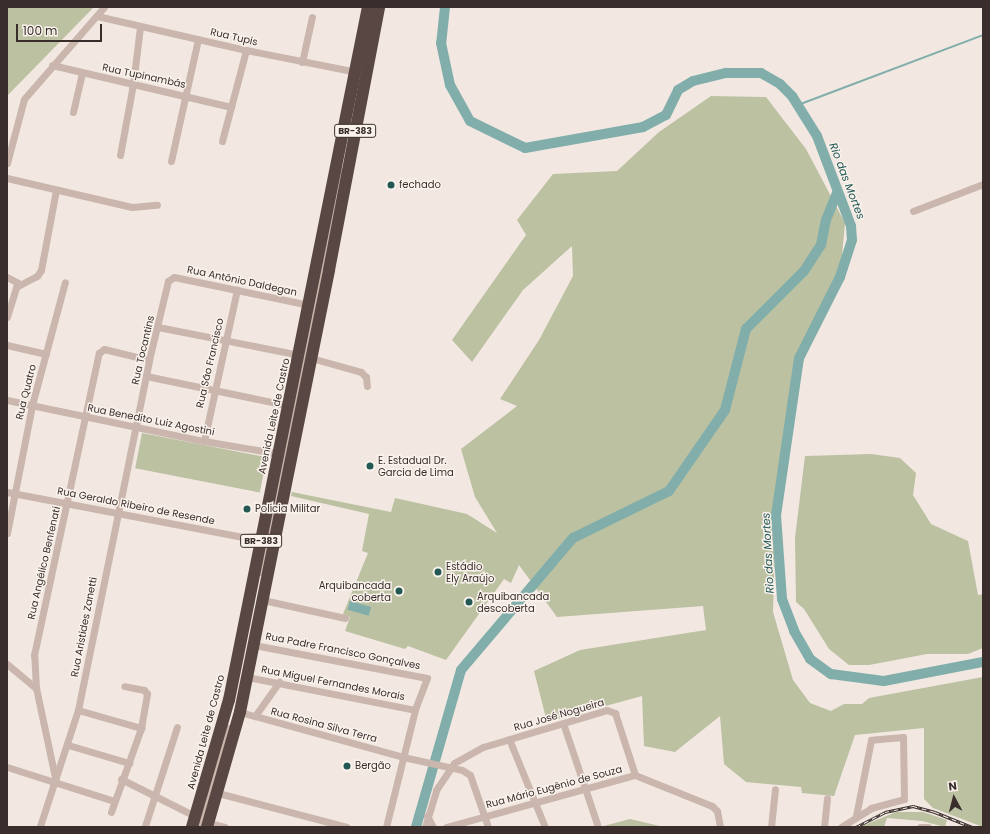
<!DOCTYPE html>
<html>
<head>
<meta charset="utf-8">
<style>
	body { margin:0 }
	#map { position:relative; width:990px; height:834px; overflow:hidden; background:#f2e8e1; font-family:Poppins,sans-serif }
	div>[style] { position:absolute }
	[style*='--x'] { left:calc(var(--x)*1px); top:calc(var(--y)*1px); width:calc(var(--w)*1px); rotate:calc(var(--a)*1deg) }
	.green>* { inset:0; background:#bbc1a1; transform-origin:0 0 }
	.water>* { inset:0; background:#81aeaa; transform-origin:0 0 }
	.stream>* { height:1.5px; margin:-0.75px; padding:0 0.75px; transform-origin:0.75px; border-radius:0.75px; background:#81aeaa }
	.river>* { height:10px; margin:-5px; padding:0 5px; transform-origin:5px; border-radius:5px; background:#81aeaa }
	.street>* { height:7px; margin:-3.5px; padding:0 3.5px; transform-origin:3.5px; border-radius:3.5px; background:#cab6ad }
	.highway>* { height:12px; margin:-6px; padding:0 6px; transform-origin:6px; border-radius:6px; background:#594743 }
	.rail>* { height:3px; margin-top:-1.5px; transform-origin:0; background:repeating-linear-gradient(90deg,#faf2ed 0 4.5px,#392e2b 0 9px); box-sizing:border-box; border-block:1px solid #392e2b }
	.dots>* { width:11px; height:11px; translate:-50% -50%; box-sizing:border-box; border:2px solid #faf2ed; border-radius:50% }
	span { translate:-50% -50%; white-space:nowrap; text-align:center; line-height:1.15; -webkit-text-stroke:3px #faf2ed; paint-order:stroke }
	.shield-label span { padding:1px 3px; background:#faf2ed; border:1px solid; border-radius:3px; -webkit-text-stroke-width:0 }
	.shield-label { font-size:9px; color:#392e2b; font-weight:700 }
	.street-label { font-size:10px; color:#392e2b }
	.poi-label { font-size:10px; color:#392e2b }
	.left { translate:0 -50%; text-align:left }
	.right { translate:-100% -50%; text-align:right }
	.water-label { font-size:11px; color:#225955; font-style:italic }
	.frame { position:absolute; inset:0; border:8px solid #392e2b; pointer-events:none }
	.north { position:absolute; left:934px; top:778px; width:40px; height:40px; -webkit-text-stroke:3px #faf2ed; paint-order:stroke; rotate:353deg; font-size:11px; font-weight:700; line-height:16px; text-align:center; color:#392e2b }
	.north::after { content:''; display:block; margin:auto; width:14px; height:18px; background:#392e2b; clip-path:polygon(50% 0,100% 100%,50% 72%,0 100%) }
	.scale { position:absolute; left:16px; top:24px; width:86px; height:18px; box-sizing:border-box; border:2px solid #392e2b; border-top:0; padding-left:5px; font-size:12px; line-height:14px; white-space:nowrap; color:#392e2b; -webkit-text-stroke:3px #faf2ed; paint-order:stroke }
</style>
</head>
<body>
<div id="map">
	<div class="green">
		<div style="clip-path:polygon(7px 7px,94px 7px,7px 96px)"></div>
		<div style="clip-path:polygon(711px 96px,766px 97px,806px 149px,845px 223px,840px 277px,799px 358px,776px 515px,773px 612px,793px 680px,810px 703px,831px 711px,844px 704px,862px 704px,869px 698px,983px 677px,983px 827px,933px 808px,924px 799px,924px 728px,855px 735px,834px 796px,802px 793px,801px 787px,746px 782px,724px 764px,720px 716px,675px 752px,644px 746px,642px 696px,547px 722px,534px 671px,580px 650px,706px 630px,703px 606px,557px 617px,519px 565px,511px 583px,504px 579px,446px 660px,408px 646px,405px 649px,345px 631px,350px 617px,343px 614px,368px 553px,362px 551px,369px 514px,291px 496px,292px 492px,391px 512px,395px 498px,467px 514px,497px 533px,475px 497px,461px 449px,517px 406px,500px 399px,539px 340px,573px 276px,572px 246px,523px 290px,472px 362px,452px 340px,526px 235px,517px 220px,553px 174px,617px 171px,659px 132px)"></div>
		<div style="left:142px;top:433px;width:127px;height:36px;rotate:11deg"></div>
		<div style="clip-path:polygon(871px 454px,900px 458px,916px 473px,913px 495px,931px 524px,968px 541px,978px 595px,983px 594px,983px 648px,968px 654px,927px 654px,869px 665px,849px 665px,829px 649px,804px 609px,796px 602px,795px 538px,805px 456px)"></div>
		<div style="clip-path:polygon(896px 812px,923px 812px,947px 820px,945px 827px,922px 821px,887px 818px,884px 827px,860px 827px)"></div>
		<div style="clip-path:polygon(630px 819px,664px 827px,600px 827px)"></div>
	</div>
	<div class="water">
		<div style="left:350px;top:601px;width:22px;height:9px;rotate:16deg"></div>
	</div>
	<div class="stream">
		<div style="--x:798;--y:105;--w:198;--a:-20.7"></div>
	</div>
	<div class="river">
		<div style="--x:445;--y:7;--w:36;--a:96"></div>
		<div style="--x:441;--y:43;--w:43;--a:77.9"></div>
		<div style="--x:450;--y:85;--w:41;--a:60.9"></div>
		<div style="--x:470;--y:121;--w:61;--a:26.1"></div>
		<div style="--x:525;--y:148;--w:120;--a:-10.1"></div>
		<div style="--x:643;--y:127;--w:26;--a:-28"></div>
		<div style="--x:666;--y:115;--w:28;--a:-64"></div>
		<div style="--x:678;--y:90;--w:17;--a:-31"></div>
		<div style="--x:693;--y:81;--w:34;--a:-14"></div>
		<div style="--x:726;--y:73;--w:35;--a:0"></div>
		<div style="--x:761;--y:73;--w:22;--a:30"></div>
		<div style="--x:780;--y:84;--w:17;--a:45"></div>
		<div style="--x:792;--y:96;--w:47;--a:58"></div>
		<div style="--x:817;--y:136;--w:96;--a:69.3"></div>
		<div style="--x:851;--y:226;--w:14;--a:86"></div>
		<div style="--x:852;--y:240;--w:39;--a:108"></div>
		<div style="--x:840;--y:277;--w:91;--a:116.8"></div>
		<div style="--x:799;--y:358;--w:159;--a:98.3"></div>
		<div style="--x:776;--y:515;--w:84;--a:85.9"></div>
		<div style="--x:782;--y:599;--w:34;--a:69"></div>
		<div style="--x:794;--y:631;--w:32;--a:60"></div>
		<div style="--x:810;--y:659;--w:26;--a:36"></div>
		<div style="--x:831;--y:674;--w:53;--a:7.5"></div>
		<div style="--x:884;--y:681;--w:101;--a:-10.9"></div>
		<div style="--x:416;--y:827;--w:163;--a:-74"></div>
		<div style="--x:461;--y:670;--w:173;--a:-49.7"></div>
		<div style="--x:573;--y:538;--w:107;--a:-26.1"></div>
		<div style="--x:669;--y:491;--w:98;--a:-55.3"></div>
		<div style="--x:725;--y:410;--w:84;--a:-75.5"></div>
		<div style="--x:746;--y:329;--w:82;--a:-45"></div>
		<div style="--x:804;--y:271;--w:31;--a:-57"></div>
		<div style="--x:821;--y:245;--w:25;--a:-79"></div>
		<div style="--x:826;--y:220;--w:29;--a:-68"></div>
	</div>
	<div class="street">
		<div style="--x:97;--y:16;--w:153;--a:12.9"></div>
		<div style="--x:246;--y:50;--w:113;--a:11.2"></div>
		<div style="--x:302;--y:62;--w:46;--a:-77.5"></div>
		<div style="--x:52;--y:65;--w:184;--a:13.2"></div>
		<div style="--x:73;--y:112;--w:40;--a:-77"></div>
		<div style="--x:222;--y:141;--w:94;--a:-75.2"></div>
		<div style="--x:120;--y:155;--w:72;--a:-79.6"></div>
		<div style="--x:133;--y:84;--w:57;--a:-83"></div>
		<div style="--x:171;--y:161;--w:125;--a:-77.5"></div>
		<div style="--x:7;--y:163;--w:66;--a:-75.1"></div>
		<div style="--x:24;--y:99;--w:122;--a:-49"></div>
		<div style="--x:7;--y:178;--w:128;--a:13.1"></div>
		<div style="--x:132;--y:207;--w:25;--a:-5"></div>
		<div style="--x:913;--y:211;--w:75;--a:-21.1"></div>
		<div style="--x:7;--y:277;--w:15;--a:28"></div>
		<div style="--x:7;--y:317;--w:31;--a:-73"></div>
		<div style="--x:16;--y:287;--w:24;--a:-28"></div>
		<div style="--x:37;--y:276;--w:7;--a:-56"></div>
		<div style="--x:41;--y:270;--w:81;--a:-79.4"></div>
		<div style="--x:158;--y:327;--w:149;--a:11.2"></div>
		<div style="--x:304;--y:356;--w:59;--a:15.7"></div>
		<div style="--x:361;--y:372;--w:7;--a:45"></div>
		<div style="--x:366;--y:377;--w:9;--a:84"></div>
		<div style="--x:7;--y:345;--w:40;--a:13"></div>
		<div style="--x:146;--y:376;--w:148;--a:11.7"></div>
		<div style="--x:7;--y:400;--w:201;--a:11.8"></div>
		<div style="--x:204;--y:441;--w:78;--a:9.6"></div>
		<div style="--x:204;--y:441;--w:155;--a:-77.7"></div>
		<div style="--x:7;--y:492;--w:240;--a:10.8"></div>
		<div style="--x:243;--y:537;--w:21;--a:-3"></div>
		<div style="--x:7;--y:533;--w:130;--a:-78.9"></div>
		<div style="--x:32;--y:405;--w:127;--a:-75"></div>
		<div style="--x:261;--y:572;--w:408;--a:-78.6"></div>
		<div style="--x:263;--y:600;--w:84;--a:12.4"></div>
		<div style="--x:254;--y:645;--w:176;--a:10.8"></div>
		<div style="--x:427;--y:678;--w:34;--a:111"></div>
		<div style="--x:415;--y:710;--w:121;--a:103.9"></div>
		<div style="--x:7;--y:664;--w:38;--a:40"></div>
		<div style="--x:247;--y:677;--w:171;--a:11.1"></div>
		<div style="--x:78;--y:710;--w:66;--a:15.9"></div>
		<div style="--x:240;--y:712;--w:169;--a:15.4"></div>
		<div style="--x:403;--y:757;--w:60;--a:12.4"></div>
		<div style="--x:462;--y:770;--w:9;--a:32"></div>
		<div style="--x:470;--y:775;--w:55;--a:70.9"></div>
		<div style="--x:255;--y:716;--w:42;--a:-54.8"></div>
		<div style="--x:563;--y:723;--w:107;--a:71.4"></div>
		<div style="--x:509;--y:739;--w:95;--a:67.8"></div>
		<div style="--x:68;--y:745;--w:64;--a:16.4"></div>
		<div style="--x:7;--y:767;--w:112;--a:17.6"></div>
		<div style="--x:121;--y:779;--w:98;--a:26.6"></div>
		<div style="--x:209;--y:823;--w:16;--a:14"></div>
		<div style="--x:56;--y:782;--w:96;--a:-102"></div>
		<div style="--x:36;--y:688;--w:33;--a:-93"></div>
		<div style="--x:34;--y:655;--w:309;--a:-77.9"></div>
		<div style="--x:99;--y:353;--w:6;--a:-39"></div>
		<div style="--x:104;--y:349;--w:46;--a:13.7"></div>
		<div style="--x:218;--y:793;--w:133;--a:14.8"></div>
		<div style="--x:111;--y:812;--w:89;--a:-70.3"></div>
		<div style="--x:141;--y:728;--w:35;--a:-80"></div>
		<div style="--x:147;--y:694;--w:5;--a:-127"></div>
		<div style="--x:144;--y:690;--w:20;--a:-169"></div>
		<div style="--x:427;--y:816;--w:13;--a:61"></div>
		<div style="--x:40;--y:826;--w:122;--a:-71.9"></div>
		<div style="--x:78;--y:710;--w:357;--a:-78.5"></div>
		<div style="--x:149;--y:360;--w:81;--a:-76.5"></div>
		<div style="--x:168;--y:281;--w:7;--a:-34"></div>
		<div style="--x:174;--y:277;--w:138;--a:11.7"></div>
		<div style="--x:145;--y:826;--w:104;--a:-72.1"></div>
		<div style="--x:201;--y:827;--w:103;--a:-75.4"></div>
		<div style="--x:425;--y:827;--w:39;--a:-73"></div>
		<div style="--x:436;--y:790;--w:32;--a:-56"></div>
		<div style="--x:454;--y:763;--w:33;--a:-29"></div>
		<div style="--x:483;--y:747;--w:129;--a:-16.6"></div>
		<div style="--x:607;--y:710;--w:9;--a:21"></div>
		<div style="--x:615;--y:713;--w:65;--a:72.1"></div>
		<div style="--x:446;--y:827;--w:196;--a:-15.4"></div>
		<div style="--x:635;--y:775;--w:83;--a:21.9"></div>
		<div style="--x:712;--y:806;--w:7;--a:45"></div>
		<div style="--x:717;--y:811;--w:16;--a:79"></div>
		<div style="--x:771;--y:827;--w:38;--a:-84"></div>
		<div style="--x:824;--y:827;--w:29;--a:-84"></div>
		<div style="--x:841;--y:827;--w:36;--a:-32"></div>
		<div style="--x:871;--y:808;--w:34;--a:-15"></div>
		<div style="--x:904;--y:799;--w:62;--a:-90.9"></div>
		<div style="--x:903;--y:737;--w:32;--a:175"></div>
		<div style="--x:871;--y:740;--w:77;--a:101.2"></div>
		<div style="--x:920;--y:827;--w:8;--a:0"></div>
	</div>
	<div class="highway">
		<div style="--x:192;--y:827;--w:132;--a:-73.8"></div>
		<div style="--x:229;--y:700;--w:707;--a:-78.66"></div>
		<div style="--x:207;--y:827;--w:120;--a:-74"></div>
		<div style="--x:240;--y:712;--w:451;--a:-78.6"></div>
		<div style="--x:329;--y:270;--w:268;--a:-79.2"></div>
	</div>
	<div class="rail">
		<div style="--x:856;--y:827;--w:33;--a:-27"></div>
		<div style="--x:885;--y:812;--w:29;--a:-12"></div>
		<div style="--x:913;--y:806;--w:23;--a:15"></div>
		<div style="--x:935;--y:812;--w:40;--a:22"></div>
	</div>
	<div class="dots">
		<div style="left:391px;top:185px;background:#225955"></div>
		<div style="left:370px;top:466px;background:#225955"></div>
		<div style="left:247px;top:509px;background:#225955"></div>
		<div style="left:438px;top:572px;background:#225955"></div>
		<div style="left:399px;top:591px;background:#225955"></div>
		<div style="left:469px;top:602px;background:#225955"></div>
		<div style="left:347px;top:766px;background:#225955"></div>
	</div>
	<div class="shield-label">
		<span style="left:355px;top:131px">BR-383</span>
		<span style="left:261px;top:541px">BR-383</span>
	</div>
	<div class="street-label">
		<span style="left:234px;top:37px;rotate:13deg">Rua Tupis</span>
		<span style="left:144px;top:76px;rotate:12deg">Rua Tupinambás</span>
		<span style="left:242px;top:281px;rotate:12deg">Rua Antônio Daldegan</span>
		<span style="left:143px;top:350px;rotate:-77deg">Rua Tocantins</span>
		<span style="left:210px;top:363px;rotate:-77deg">Rua São Francisco</span>
		<span style="left:26px;top:392px;rotate:-76deg">Rua Quatro</span>
		<span style="left:274px;top:416px;rotate:-78deg">Avenida Leite de Castro</span>
		<span style="left:151px;top:420px;rotate:11deg">Rua Benedito Luiz Agostini</span>
		<span style="left:136px;top:506px;rotate:11deg">Rua Geraldo Ribeiro de Resende</span>
		<span style="left:44px;top:563px;rotate:-77deg">Rua Angélico Benfenati</span>
		<span style="left:84px;top:627px;rotate:-79deg">Rua Aristides Zanetti</span>
		<span style="left:343px;top:651px;rotate:11deg">Rua Padre Francisco Gonçalves</span>
		<span style="left:333px;top:683px;rotate:11deg">Rua Miguel Fernandes Morais</span>
		<span style="left:559px;top:715px;rotate:-16deg">Rua José Nogueira</span>
		<span style="left:324px;top:725px;rotate:15deg">Rua Rosina Silva Terra</span>
		<span style="left:206px;top:732px;rotate:-75deg">Avenida Leite de Castro</span>
		<span style="left:554px;top:787px;rotate:-15deg">Rua Mário Eugênio de Souza</span>
	</div>
	<div class="poi-label">
		<span class="left" style="left:399px;top:185px">fechado</span>
		<span class="left" style="left:378px;top:466px">E. Estadual Dr.<br>Garcia de Lima</span>
		<span class="left" style="left:255px;top:509px">Polícia Militar</span>
		<span class="left" style="left:446px;top:572px">Estádio<br>Ely Araújo</span>
		<span class="right" style="left:391px;top:591px">Arquibancada<br>coberta</span>
		<span class="left" style="left:477px;top:602px">Arquibancada<br>descoberta</span>
		<span class="left" style="left:355px;top:766px">Bergão</span>
	</div>
	<div class="water-label">
		<span style="left:847px;top:181px;rotate:69deg">Rio das Mortes</span>
		<span style="left:768px;top:553px;rotate:-93deg">Rio das Mortes</span>
	</div>
	<div class="frame"></div>
	<div class="north">N</div>
	<div class="scale">100 m</div>
</div>
</body>
</html>
